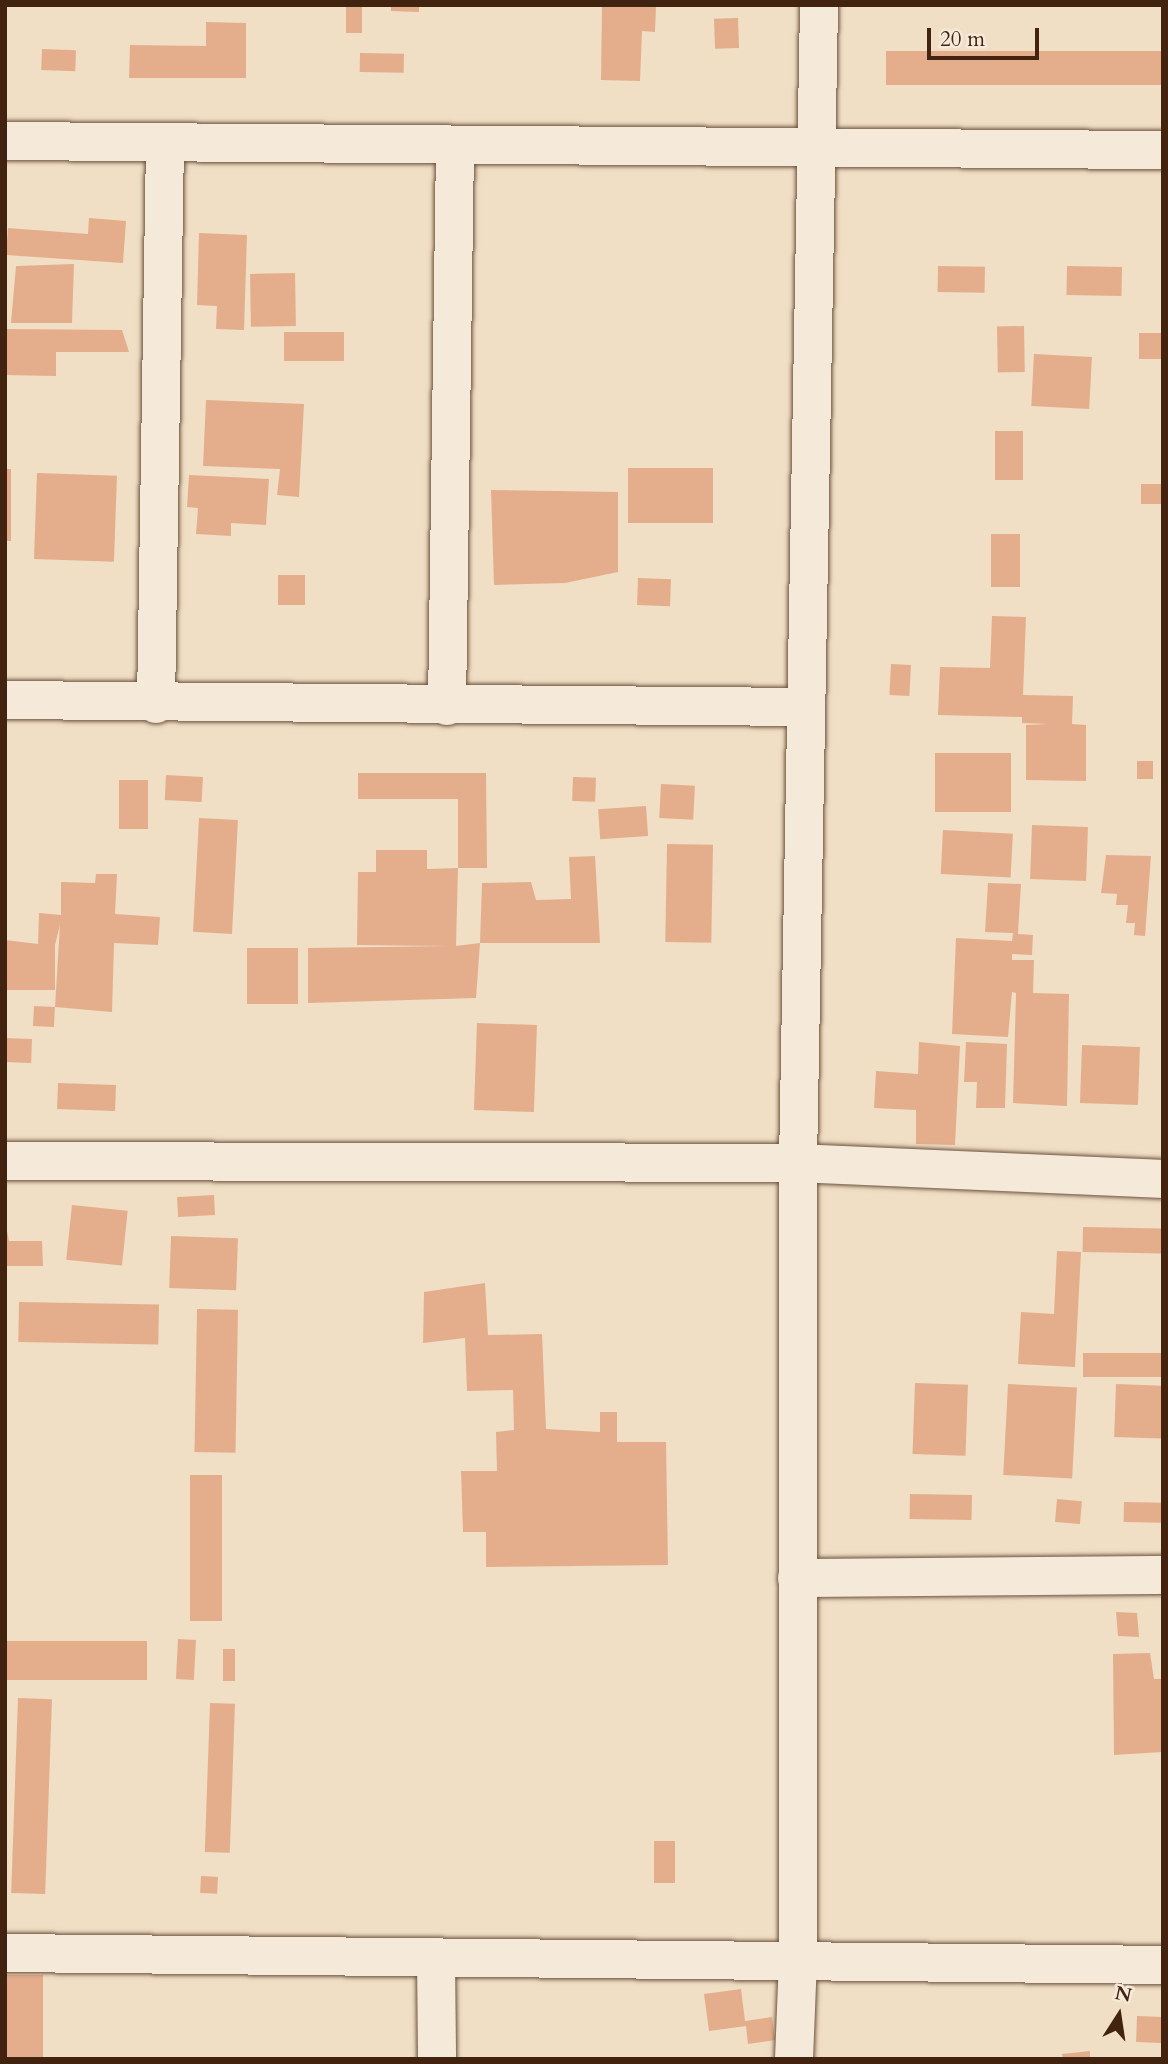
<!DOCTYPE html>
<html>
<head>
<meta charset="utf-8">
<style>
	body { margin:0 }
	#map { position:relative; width:1168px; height:2064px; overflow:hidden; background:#f0dec5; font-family:Cardo,serif }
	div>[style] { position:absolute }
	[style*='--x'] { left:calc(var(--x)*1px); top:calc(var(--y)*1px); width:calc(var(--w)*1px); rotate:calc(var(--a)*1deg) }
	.building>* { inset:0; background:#e4ae8d; transform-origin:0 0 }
	.roads { filter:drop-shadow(0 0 2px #6d523c) drop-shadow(0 0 2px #6d523c) }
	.minor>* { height:38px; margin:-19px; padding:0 19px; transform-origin:19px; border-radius:19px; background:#f5ead9 }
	span { translate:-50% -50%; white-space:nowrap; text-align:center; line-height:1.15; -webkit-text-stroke:5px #f5ead9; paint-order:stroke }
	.frame { position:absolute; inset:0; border:7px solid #41230f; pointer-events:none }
	.north { position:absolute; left:1084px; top:1980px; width:70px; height:70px; -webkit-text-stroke:5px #f5ead9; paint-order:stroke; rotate:12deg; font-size:19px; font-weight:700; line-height:28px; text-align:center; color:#41230f }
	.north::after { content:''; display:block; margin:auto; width:24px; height:32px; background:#41230f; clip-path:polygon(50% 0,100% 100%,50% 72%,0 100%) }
	.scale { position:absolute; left:927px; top:28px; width:112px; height:32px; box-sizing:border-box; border:4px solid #41230f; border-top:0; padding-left:9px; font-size:21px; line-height:24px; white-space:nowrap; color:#41230f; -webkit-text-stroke:5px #f5ead9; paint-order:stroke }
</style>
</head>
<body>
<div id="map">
	<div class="building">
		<div style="left:346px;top:5px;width:16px;height:28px"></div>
		<div style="clip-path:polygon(391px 5px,419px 5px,419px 12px,391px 11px)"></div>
		<div style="clip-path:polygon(602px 5px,656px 6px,655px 32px,642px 31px,640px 81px,601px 80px)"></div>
		<div style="left:738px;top:18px;width:30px;height:24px;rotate:88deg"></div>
		<div style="clip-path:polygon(206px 22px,246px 23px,246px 78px,129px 78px,130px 45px,206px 46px)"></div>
		<div style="left:42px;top:49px;width:34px;height:21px;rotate:2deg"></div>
		<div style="left:1163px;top:51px;width:34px;height:277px;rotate:90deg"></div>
		<div style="left:360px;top:53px;width:44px;height:19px;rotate:1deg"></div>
		<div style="clip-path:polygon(89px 218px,126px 221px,123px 263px,6px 255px,8px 228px,88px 234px)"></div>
		<div style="clip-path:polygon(199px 233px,247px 235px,244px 330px,216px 329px,217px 306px,197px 305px)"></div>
		<div style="clip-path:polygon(74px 264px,72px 323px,11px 323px,16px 266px)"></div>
		<div style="left:938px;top:266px;width:47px;height:26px;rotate:1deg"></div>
		<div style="left:1067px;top:266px;width:55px;height:29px;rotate:1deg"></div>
		<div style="left:295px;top:273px;width:53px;height:45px;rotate:89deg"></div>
		<div style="left:1024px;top:326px;width:46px;height:27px;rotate:89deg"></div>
		<div style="clip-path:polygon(5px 329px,122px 330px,129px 352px,56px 352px,56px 376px,5px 375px)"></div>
		<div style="left:284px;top:332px;width:60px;height:29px"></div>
		<div style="left:1139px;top:333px;width:24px;height:26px"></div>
		<div style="left:1034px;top:354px;width:58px;height:52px;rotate:3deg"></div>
		<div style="clip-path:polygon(206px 400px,304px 404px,299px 497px,277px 495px,280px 469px,203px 466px)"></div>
		<div style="left:995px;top:431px;width:28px;height:49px"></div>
		<div style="left:628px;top:468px;width:85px;height:55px"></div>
		<div style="left:5px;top:469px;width:6px;height:72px"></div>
		<div style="left:37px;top:473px;width:80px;height:86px;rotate:2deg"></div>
		<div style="clip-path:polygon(189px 475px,269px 479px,266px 525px,231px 523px,231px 536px,196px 534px,198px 508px,187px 507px)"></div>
		<div style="left:1141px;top:484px;width:22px;height:20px"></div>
		<div style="clip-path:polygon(491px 490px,618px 492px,618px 572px,565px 583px,494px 585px)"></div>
		<div style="left:991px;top:534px;width:29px;height:53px"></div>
		<div style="left:278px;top:575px;width:27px;height:30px"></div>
		<div style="left:638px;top:578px;width:33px;height:27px;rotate:2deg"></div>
		<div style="clip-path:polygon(992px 616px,1026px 617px,1023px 695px,1073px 696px,1072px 724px,1086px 725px,1086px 781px,1026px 780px,1026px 725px,1048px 724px,1022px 723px,1022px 717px,938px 715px,940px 667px,990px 668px)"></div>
		<div style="left:891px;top:664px;width:20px;height:31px;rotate:3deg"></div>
		<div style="left:935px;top:753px;width:76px;height:59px"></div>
		<div style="left:1137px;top:761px;width:16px;height:18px"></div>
		<div style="clip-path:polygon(358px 773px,486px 773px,487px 868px,458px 868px,456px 946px,480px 943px,482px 883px,531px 882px,536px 900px,571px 899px,569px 857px,595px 856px,600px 943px,480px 943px,476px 998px,308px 1003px,308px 948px,451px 946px,357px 945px,358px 872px,376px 872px,376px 850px,427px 850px,427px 869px,458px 868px,458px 799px,358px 799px)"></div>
		<div style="left:166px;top:775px;width:37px;height:25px;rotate:3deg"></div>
		<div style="left:573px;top:777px;width:23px;height:24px;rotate:2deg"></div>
		<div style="left:119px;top:780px;width:29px;height:49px"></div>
		<div style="left:661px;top:784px;width:34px;height:34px;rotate:3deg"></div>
		<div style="left:646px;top:806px;width:30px;height:48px;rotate:86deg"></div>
		<div style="left:199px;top:818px;width:39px;height:114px;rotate:3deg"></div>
		<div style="left:1032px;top:825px;width:56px;height:54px;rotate:2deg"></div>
		<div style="left:943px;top:830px;width:70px;height:44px;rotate:3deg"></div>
		<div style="left:667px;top:844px;width:46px;height:98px;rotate:1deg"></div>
		<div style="clip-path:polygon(1106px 855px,1151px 856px,1145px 936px,1134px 935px,1135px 923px,1126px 923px,1128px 905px,1116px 905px,1117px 894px,1101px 893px)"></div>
		<div style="clip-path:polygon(96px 874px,117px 874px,115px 914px,160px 917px,158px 945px,114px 943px,112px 1012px,55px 1007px,60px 925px,55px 945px,55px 990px,5px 990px,5px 940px,38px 944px,39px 913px,61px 915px,61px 882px,95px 883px)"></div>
		<div style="clip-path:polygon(988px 883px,1021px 884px,1018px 934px,1033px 935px,1032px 955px,1012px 954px,1012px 960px,1034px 960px,1033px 993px,1069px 994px,1067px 1106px,1013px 1103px,1016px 993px,1012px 992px,1008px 1037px,952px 1034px,956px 938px,1012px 941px,1013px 933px,985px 932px)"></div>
		<div style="left:247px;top:948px;width:51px;height:56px"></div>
		<div style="left:34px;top:1006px;width:21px;height:20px;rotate:3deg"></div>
		<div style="left:477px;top:1023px;width:60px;height:87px;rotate:2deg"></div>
		<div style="left:5px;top:1038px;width:27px;height:24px;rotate:2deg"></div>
		<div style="clip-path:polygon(919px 1042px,960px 1046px,955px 1145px,916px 1144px,916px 1110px,874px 1108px,876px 1071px,918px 1074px)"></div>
		<div style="clip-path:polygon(966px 1042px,1007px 1044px,1005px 1108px,976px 1108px,977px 1082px,964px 1082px)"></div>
		<div style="left:1082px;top:1045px;width:58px;height:58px;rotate:2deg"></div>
		<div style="left:58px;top:1083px;width:58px;height:26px;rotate:2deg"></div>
		<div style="left:214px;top:1195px;width:20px;height:37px;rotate:87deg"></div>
		<div style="left:72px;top:1205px;width:56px;height:55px;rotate:6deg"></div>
		<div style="clip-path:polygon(5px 1221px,9px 1241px,42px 1241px,43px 1266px,5px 1266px)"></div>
		<div style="left:1083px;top:1227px;width:80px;height:25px;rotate:1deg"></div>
		<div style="left:171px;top:1236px;width:67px;height:52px;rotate:2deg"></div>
		<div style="clip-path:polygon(1057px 1251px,1081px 1252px,1075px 1367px,1018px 1364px,1021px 1312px,1054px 1314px)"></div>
		<div style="clip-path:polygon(485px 1283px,488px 1335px,542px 1334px,546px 1429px,600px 1432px,600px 1412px,617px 1412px,617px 1442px,666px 1442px,668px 1565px,486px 1567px,486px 1532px,463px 1532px,461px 1471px,497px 1471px,496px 1432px,514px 1430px,513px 1390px,467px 1391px,465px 1338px,423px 1343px,424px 1292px)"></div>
		<div style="left:19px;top:1302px;width:140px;height:40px;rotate:1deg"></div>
		<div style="left:197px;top:1309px;width:41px;height:143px;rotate:1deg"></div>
		<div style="left:1083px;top:1353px;width:80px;height:24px"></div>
		<div style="left:915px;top:1383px;width:53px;height:71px;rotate:2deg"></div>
		<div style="left:1008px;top:1384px;width:69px;height:91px;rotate:3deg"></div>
		<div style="left:1116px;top:1384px;width:47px;height:53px;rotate:2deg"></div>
		<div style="left:190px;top:1475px;width:32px;height:146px"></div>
		<div style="left:910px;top:1494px;width:62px;height:25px;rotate:1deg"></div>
		<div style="left:1057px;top:1499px;width:25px;height:23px;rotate:5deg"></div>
		<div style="left:1124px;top:1502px;width:39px;height:20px;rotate:1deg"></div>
		<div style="clip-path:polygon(1116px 1612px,1137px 1613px,1139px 1637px,1118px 1636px)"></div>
		<div style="left:178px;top:1639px;width:18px;height:40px;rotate:3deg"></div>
		<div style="left:5px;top:1641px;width:142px;height:39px"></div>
		<div style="left:223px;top:1649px;width:12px;height:32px"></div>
		<div style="clip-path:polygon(1150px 1653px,1154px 1679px,1163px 1679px,1163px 1752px,1114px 1755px,1113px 1654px)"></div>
		<div style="left:18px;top:1698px;width:34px;height:195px;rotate:2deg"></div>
		<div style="left:210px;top:1703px;width:25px;height:149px;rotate:2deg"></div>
		<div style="left:654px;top:1841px;width:21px;height:42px"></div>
		<div style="left:201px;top:1876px;width:17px;height:17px;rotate:3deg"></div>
		<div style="left:5px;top:1975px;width:38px;height:84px"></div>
		<div style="clip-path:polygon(741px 1989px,745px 2021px,772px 2017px,775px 2040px,748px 2044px,746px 2026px,709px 2031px,704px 1994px)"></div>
		<div style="left:1137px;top:2016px;width:26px;height:26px;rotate:2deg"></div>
		<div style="clip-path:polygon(1090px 2051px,1090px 2059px,1063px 2059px,1062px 2054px)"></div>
	</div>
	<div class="roads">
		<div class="minor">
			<div style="--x:5;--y:141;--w:1158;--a:0.45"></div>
			<div style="--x:5;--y:700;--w:798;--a:0.5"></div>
			<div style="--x:156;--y:704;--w:562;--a:-89.08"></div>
			<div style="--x:447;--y:706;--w:560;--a:-89.18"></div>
			<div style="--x:5;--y:1161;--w:793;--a:0.14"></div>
			<div style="--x:798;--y:1163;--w:365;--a:2.5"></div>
			<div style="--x:797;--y:1578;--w:366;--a:-0.5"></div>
			<div style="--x:5;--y:1953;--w:1158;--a:0.59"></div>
			<div style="--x:436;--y:1958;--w:101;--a:89.4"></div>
			<div style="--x:794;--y:2059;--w:98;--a:-87.7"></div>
			<div style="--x:798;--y:1961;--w:798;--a:-90"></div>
			<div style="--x:798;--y:1163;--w:1158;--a:-88.96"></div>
		</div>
	</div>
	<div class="frame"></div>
	<div class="north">N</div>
	<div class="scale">20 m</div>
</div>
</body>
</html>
